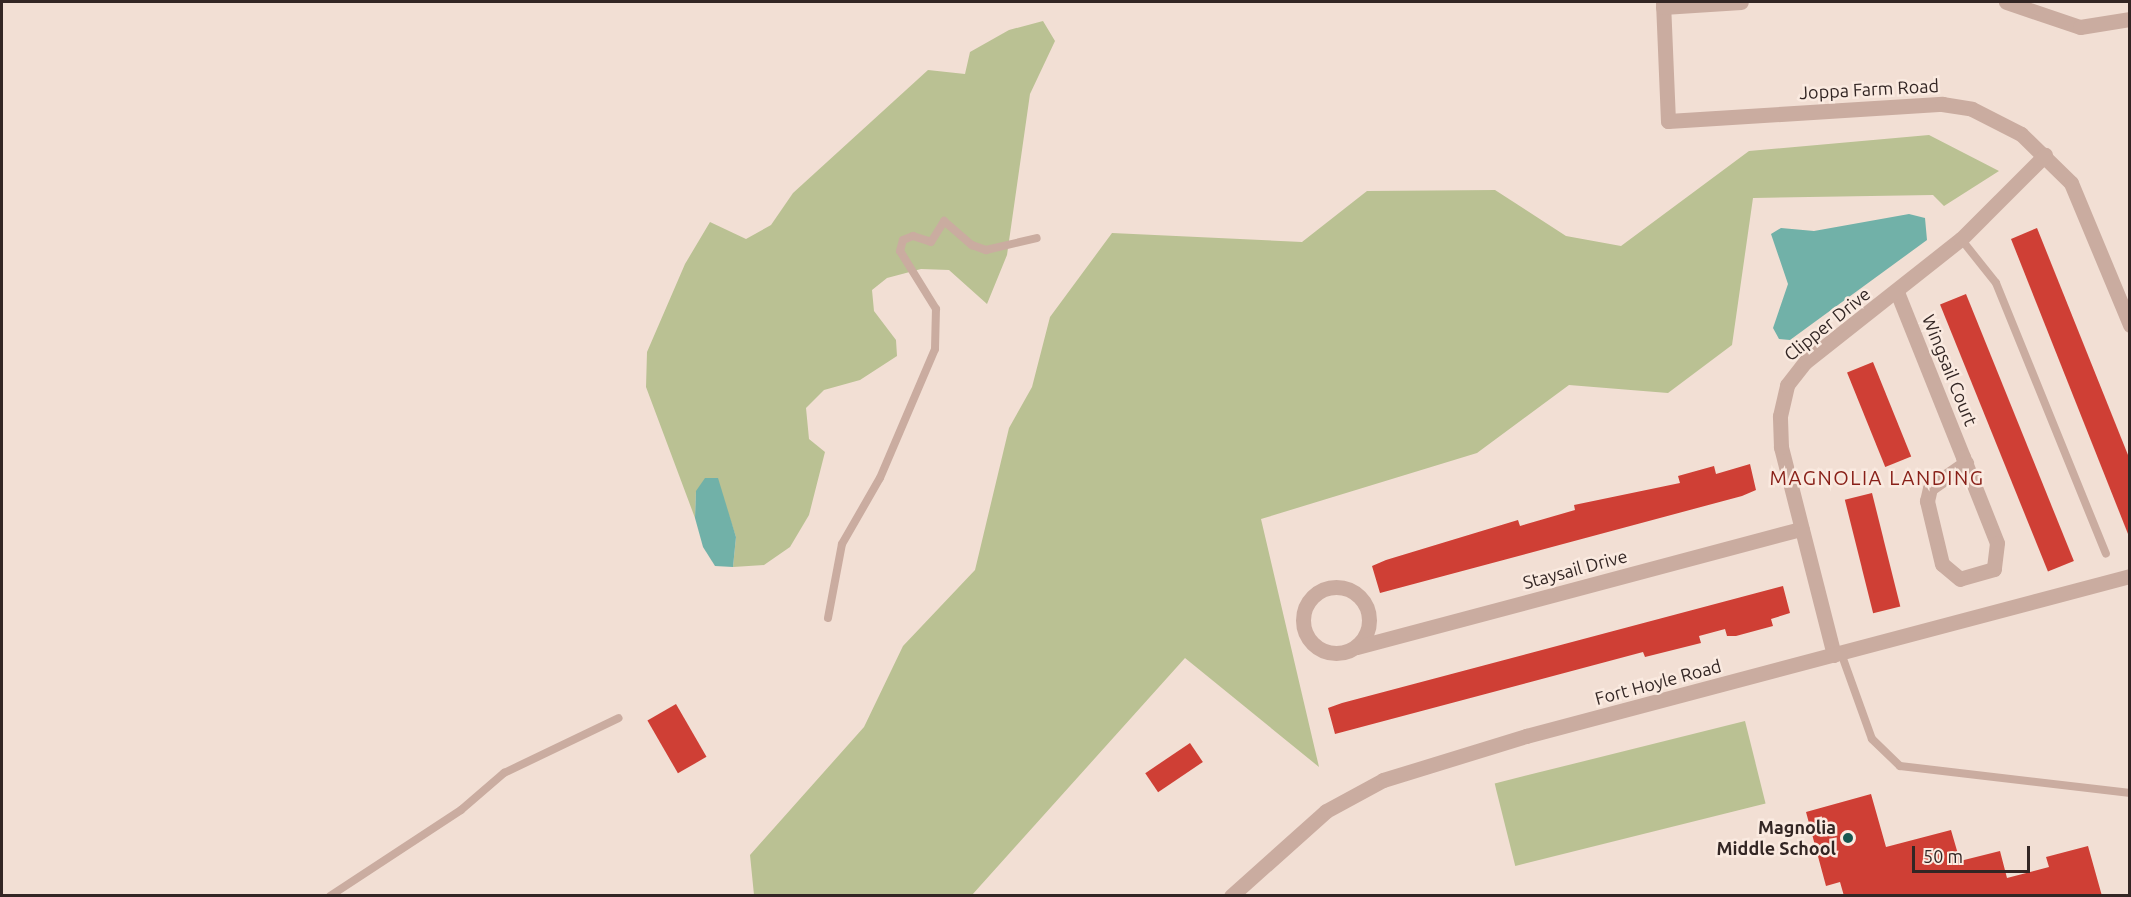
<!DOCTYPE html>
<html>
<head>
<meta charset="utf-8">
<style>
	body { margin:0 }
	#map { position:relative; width:2131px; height:897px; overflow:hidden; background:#f2dfd4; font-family:Ubuntu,sans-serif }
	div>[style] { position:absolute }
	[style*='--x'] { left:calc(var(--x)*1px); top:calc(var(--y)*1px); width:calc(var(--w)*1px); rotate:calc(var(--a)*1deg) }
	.green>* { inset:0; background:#bac193; transform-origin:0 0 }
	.water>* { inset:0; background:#71b1a8 }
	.building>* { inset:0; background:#cf3f35; transform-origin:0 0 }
	.service>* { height:8px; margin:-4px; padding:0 4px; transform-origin:4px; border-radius:4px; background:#caaca0 }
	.minor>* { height:15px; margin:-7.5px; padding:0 7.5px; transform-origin:7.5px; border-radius:7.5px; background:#caaca0 }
	.minor>.ring { margin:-7.5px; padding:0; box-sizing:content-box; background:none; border:15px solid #caaca0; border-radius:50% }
	.dots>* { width:16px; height:16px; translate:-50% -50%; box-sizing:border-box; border:3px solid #faeae0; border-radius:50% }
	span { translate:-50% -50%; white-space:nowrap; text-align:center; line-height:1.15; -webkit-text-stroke:5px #faeae0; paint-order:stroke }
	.street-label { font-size:18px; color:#332624 }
	.poi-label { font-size:18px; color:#332624; font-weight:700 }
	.right { translate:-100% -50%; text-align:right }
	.neighbourhood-label { font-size:20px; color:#881f17; letter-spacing:1.5px }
	.frame { position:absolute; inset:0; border:3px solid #332624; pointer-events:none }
	.scale { position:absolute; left:1912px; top:846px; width:118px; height:27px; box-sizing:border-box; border:3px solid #332624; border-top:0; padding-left:8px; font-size:18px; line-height:21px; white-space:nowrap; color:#332624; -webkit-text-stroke:4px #faeae0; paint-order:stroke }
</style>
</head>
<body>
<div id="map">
	<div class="green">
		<div style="clip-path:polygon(1043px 21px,1055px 41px,1030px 94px,1007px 255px,987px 304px,949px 270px,921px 269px,887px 278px,872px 290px,874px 311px,896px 340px,897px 356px,860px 380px,824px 390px,806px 408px,809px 439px,825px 452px,809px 515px,790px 547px,764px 565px,733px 567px,736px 537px,727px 510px,696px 491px,695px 518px,646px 387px,647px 352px,685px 264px,710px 222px,746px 239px,771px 225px,793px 193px,928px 70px,965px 74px,970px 52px,1009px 30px)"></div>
		<div style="clip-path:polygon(1929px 135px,1999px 171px,1944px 206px,1933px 195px,1753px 198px,1732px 345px,1668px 393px,1569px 385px,1477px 453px,1261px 519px,1319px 767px,1185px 658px,972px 895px,754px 895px,750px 855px,864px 727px,903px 646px,975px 570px,1009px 428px,1032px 387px,1050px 317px,1112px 233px,1302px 242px,1367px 191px,1495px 190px,1566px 236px,1621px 246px,1749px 151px)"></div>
		<div style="left:1745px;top:721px;width:85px;height:258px;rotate:76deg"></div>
	</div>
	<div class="water">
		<div style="clip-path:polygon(1909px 214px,1925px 218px,1927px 240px,1790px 340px,1779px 339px,1773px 328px,1788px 284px,1771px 234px,1781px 228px,1814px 231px)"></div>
		<div style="clip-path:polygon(705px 478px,718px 478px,736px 537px,733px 567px,715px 566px,703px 547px,695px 518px,696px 491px)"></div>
	</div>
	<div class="building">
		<div style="clip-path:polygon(2037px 228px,2130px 460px,2130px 539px,2011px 239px)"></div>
		<div style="left:1966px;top:294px;width:288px;height:28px;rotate:68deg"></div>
		<div style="left:1873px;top:362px;width:102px;height:28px;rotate:68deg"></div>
		<div style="clip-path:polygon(1750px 464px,1756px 490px,1742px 496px,1380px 593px,1372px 566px,1386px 560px,1518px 520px,1520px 526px,1575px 510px,1574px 505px,1680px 483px,1678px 476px,1714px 466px,1716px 474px)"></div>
		<div style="left:1872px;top:493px;width:117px;height:28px;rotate:76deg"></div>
		<div style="clip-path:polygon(1783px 586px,1790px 613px,1771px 619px,1773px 626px,1736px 636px,1727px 636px,1725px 629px,1699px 636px,1701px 643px,1645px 657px,1643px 652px,1335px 734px,1328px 708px,1342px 703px)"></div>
		<div style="left:676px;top:704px;width:61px;height:33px;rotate:60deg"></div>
		<div style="left:1190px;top:743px;width:23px;height:54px;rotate:56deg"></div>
		<div style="clip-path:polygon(1871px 794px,1886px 847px,1951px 830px,1960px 861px,2000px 851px,2007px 878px,2049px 867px,2046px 857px,2088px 846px,2102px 896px,1844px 896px,1840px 882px,1826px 886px,1806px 812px)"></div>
	</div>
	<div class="service">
		<div style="--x:1961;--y:239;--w:56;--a:51.5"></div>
		<div style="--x:1996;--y:283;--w:292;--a:67.9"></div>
		<div style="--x:828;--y:618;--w:75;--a:-79.3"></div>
		<div style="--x:842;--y:544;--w:76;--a:-60.1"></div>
		<div style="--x:880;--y:478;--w:140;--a:-66.9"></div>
		<div style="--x:935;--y:349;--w:40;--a:-88.6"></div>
		<div style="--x:936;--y:309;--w:68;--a:-121.8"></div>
		<div style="--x:900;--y:251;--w:11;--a:-75"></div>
		<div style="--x:903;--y:240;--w:11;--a:-22"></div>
		<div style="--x:913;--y:236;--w:19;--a:18"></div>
		<div style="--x:931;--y:242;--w:25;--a:-58"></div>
		<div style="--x:944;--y:221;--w:37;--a:41"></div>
		<div style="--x:972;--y:245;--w:15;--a:20"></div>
		<div style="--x:986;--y:250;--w:52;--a:-13.2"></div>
		<div style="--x:1841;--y:653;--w:91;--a:70.2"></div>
		<div style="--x:1872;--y:739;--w:39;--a:44"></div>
		<div style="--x:1900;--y:766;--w:232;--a:6.7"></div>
		<div style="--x:330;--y:896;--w:157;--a:-33.3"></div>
		<div style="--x:461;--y:810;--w:57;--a:-40.7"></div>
		<div style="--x:504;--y:773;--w:127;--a:-25.6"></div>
	</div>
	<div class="minor">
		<div style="--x:1663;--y:2;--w:119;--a:87.6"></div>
		<div style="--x:1668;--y:121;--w:275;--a:-3.6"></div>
		<div style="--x:1942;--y:104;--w:30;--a:9"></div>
		<div style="--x:1972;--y:109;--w:55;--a:27"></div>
		<div style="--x:2021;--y:134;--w:70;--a:44.4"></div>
		<div style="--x:2071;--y:183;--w:154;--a:67.4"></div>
		<div style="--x:2006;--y:2;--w:78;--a:18.7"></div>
		<div style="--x:2080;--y:27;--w:51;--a:-9.1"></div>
		<div style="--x:1663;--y:7;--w:78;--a:-3.7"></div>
		<div style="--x:1897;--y:292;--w:178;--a:68.2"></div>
		<div style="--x:1963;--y:457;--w:92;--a:68.4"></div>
		<div style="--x:1997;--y:543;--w:26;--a:97"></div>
		<div style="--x:1994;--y:569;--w:35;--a:164"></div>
		<div style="--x:1960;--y:579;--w:23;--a:-140"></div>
		<div style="--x:1942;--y:564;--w:65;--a:-103.4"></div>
		<div style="--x:1927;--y:501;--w:13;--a:-77"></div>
		<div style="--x:1930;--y:488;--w:44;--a:-34.8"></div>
		<div class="ring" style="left:1303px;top:587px;width:51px;height:51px"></div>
		<div style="--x:1357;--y:647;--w:460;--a:-14.9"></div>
		<div style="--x:1834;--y:655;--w:215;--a:-104.3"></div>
		<div style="--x:1781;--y:447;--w:31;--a:-92"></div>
		<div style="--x:1780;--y:416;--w:32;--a:-77"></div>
		<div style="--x:1787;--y:385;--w:29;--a:-52"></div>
		<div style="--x:1805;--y:362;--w:199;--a:-38.3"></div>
		<div style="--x:1961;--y:239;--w:119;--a:-45"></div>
		<div style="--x:1231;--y:896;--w:127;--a:-41.8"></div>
		<div style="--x:1326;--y:811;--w:65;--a:-28.5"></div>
		<div style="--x:1383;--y:780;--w:150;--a:-17.1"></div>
		<div style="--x:1526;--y:736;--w:625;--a:-14.84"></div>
	</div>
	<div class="dots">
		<div style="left:1848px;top:838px;background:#175750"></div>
	</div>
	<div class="street-label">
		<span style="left:1869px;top:89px;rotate:-3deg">Joppa Farm Road</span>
		<span style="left:1827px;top:324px;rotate:-39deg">Clipper Drive</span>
		<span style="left:1950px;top:370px;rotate:68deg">Wingsail Court</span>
		<span style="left:1575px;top:569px;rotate:-15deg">Staysail Drive</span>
		<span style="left:1658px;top:682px;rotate:-15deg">Fort Hoyle Road</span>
	</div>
	<div class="poi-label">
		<span class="right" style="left:1836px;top:838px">Magnolia<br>Middle School</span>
	</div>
	<div class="neighbourhood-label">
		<span style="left:1877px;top:477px">MAGNOLIA LANDING</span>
	</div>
	<div class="frame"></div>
	<div class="scale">50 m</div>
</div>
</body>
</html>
